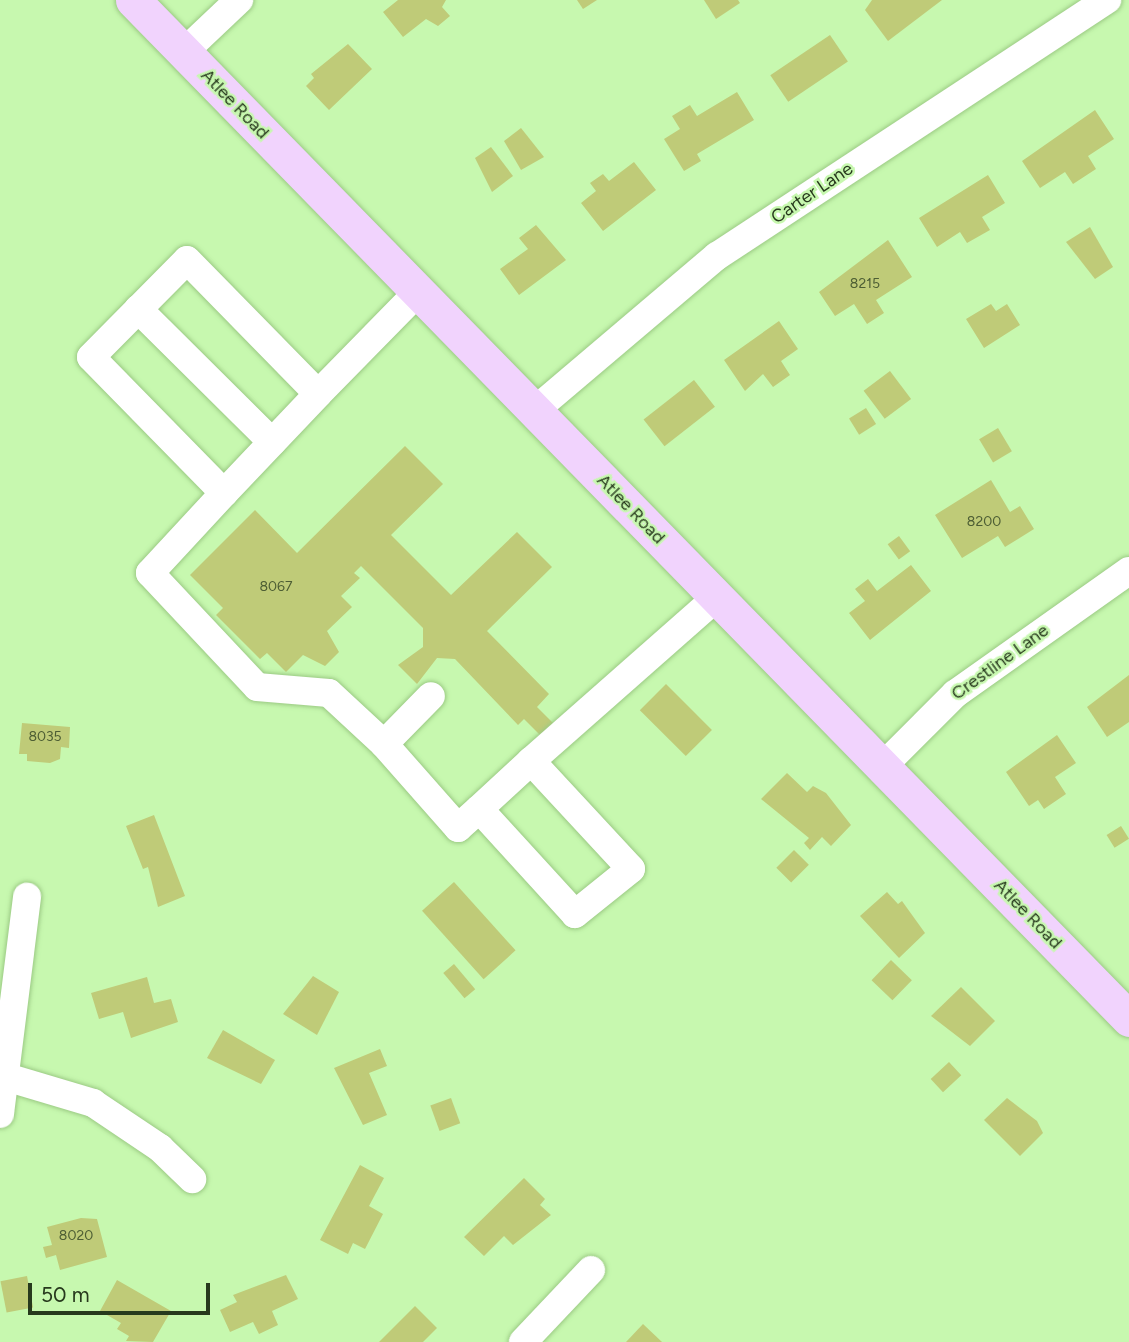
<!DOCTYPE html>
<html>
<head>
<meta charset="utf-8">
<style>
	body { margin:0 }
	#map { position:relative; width:1129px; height:1342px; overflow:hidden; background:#c7f8af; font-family:Figtree,sans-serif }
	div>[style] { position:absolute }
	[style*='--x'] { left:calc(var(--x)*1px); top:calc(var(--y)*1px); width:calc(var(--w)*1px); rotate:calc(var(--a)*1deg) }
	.building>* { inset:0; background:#bfcb78; transform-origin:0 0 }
	.roads { filter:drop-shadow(0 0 2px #9bca84) drop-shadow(0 0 2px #9bca84) }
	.minor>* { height:28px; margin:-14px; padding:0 14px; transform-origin:14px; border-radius:14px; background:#fff }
	.major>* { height:35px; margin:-17.5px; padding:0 17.5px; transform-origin:17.5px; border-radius:17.5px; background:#f1d3fd }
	span { translate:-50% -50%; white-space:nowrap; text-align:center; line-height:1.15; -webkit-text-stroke:5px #c7f8af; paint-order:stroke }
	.number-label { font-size:14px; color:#4d5e34 }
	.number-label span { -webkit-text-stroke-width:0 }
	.street-label { font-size:18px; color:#27391d }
	.scale { position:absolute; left:28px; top:1283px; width:182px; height:32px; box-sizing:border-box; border:4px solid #27391d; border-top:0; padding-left:9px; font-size:21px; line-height:24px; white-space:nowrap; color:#27391d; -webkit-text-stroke:5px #c7f8af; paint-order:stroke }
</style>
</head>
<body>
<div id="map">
	<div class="building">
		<div style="clip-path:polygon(398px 0,446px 0,442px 7px,450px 16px,438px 26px,426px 19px,403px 37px,383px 12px)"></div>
		<div style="clip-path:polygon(577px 0,597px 0,583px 9px)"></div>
		<div style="clip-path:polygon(704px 0,738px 0,740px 3px,716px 19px)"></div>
		<div style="clip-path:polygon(872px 0,942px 0,888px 41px,865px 10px)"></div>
		<div style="left:830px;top:35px;width:32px;height:72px;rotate:56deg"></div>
		<div style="clip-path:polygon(348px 44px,372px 69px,329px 110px,306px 86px,314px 78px,311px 74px)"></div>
		<div style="clip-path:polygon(737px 92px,754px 120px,697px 154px,701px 161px,684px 171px,664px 139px,680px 129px,672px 116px,690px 105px,697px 116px)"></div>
		<div style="clip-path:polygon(1095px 110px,1114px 139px,1088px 156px,1096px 169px,1073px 184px,1065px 172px,1040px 188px,1022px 161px)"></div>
		<div style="clip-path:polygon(521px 128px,544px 157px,521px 170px,504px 141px)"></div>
		<div style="clip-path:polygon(491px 147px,513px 176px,492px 192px,475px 158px)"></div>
		<div style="clip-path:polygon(634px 162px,656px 190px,603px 231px,581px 203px,596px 191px,590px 183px,603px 174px,609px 181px)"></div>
		<div style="clip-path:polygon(988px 175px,1005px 203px,982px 217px,990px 230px,967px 243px,960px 232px,937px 247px,919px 218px)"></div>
		<div style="clip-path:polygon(536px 225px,566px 260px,519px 295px,500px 269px,528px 249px,519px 238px)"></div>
		<div style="clip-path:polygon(1090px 227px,1113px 267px,1095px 279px,1066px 242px)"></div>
		<div style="clip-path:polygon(888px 240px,912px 277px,876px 300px,884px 313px,867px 324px,854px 304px,835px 316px,819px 292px)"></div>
		<div style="clip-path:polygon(991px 304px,996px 311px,1007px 304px,1020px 325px,984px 348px,966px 319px)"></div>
		<div style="clip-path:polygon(779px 321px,798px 349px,781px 361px,790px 375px,773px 387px,763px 374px,745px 391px,724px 360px)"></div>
		<div style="left:890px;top:371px;width:35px;height:33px;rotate:53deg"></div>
		<div style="left:694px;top:380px;width:34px;height:64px;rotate:52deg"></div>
		<div style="left:866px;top:408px;width:19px;height:20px;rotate:58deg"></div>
		<div style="left:998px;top:428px;width:27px;height:22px;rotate:59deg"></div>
		<div style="clip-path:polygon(405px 446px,443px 484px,391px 535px,451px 595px,517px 532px,552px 567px,487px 631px,549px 694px,537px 707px,555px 725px,542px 737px,524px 719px,518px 725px,455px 659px,437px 658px,417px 684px,398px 665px,423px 647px,423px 628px,361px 566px,354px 573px,360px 578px,341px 596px,352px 607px,327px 631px,339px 652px,325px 666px,303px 655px,286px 672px,267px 653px,260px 659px,216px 615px,223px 608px,190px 575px,255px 510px,297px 553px)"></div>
		<div style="clip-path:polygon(991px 480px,1010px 512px,1020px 506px,1034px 529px,1005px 547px,998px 536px,962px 558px,935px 515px)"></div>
		<div style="left:899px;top:536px;width:19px;height:14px;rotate:54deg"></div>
		<div style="clip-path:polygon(911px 565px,931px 591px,870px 640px,849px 613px,865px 601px,855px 589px,868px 579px,877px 591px)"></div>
		<div style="clip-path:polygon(1129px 675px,1129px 722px,1107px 737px,1087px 707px)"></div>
		<div style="left:666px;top:684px;width:65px;height:37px;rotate:45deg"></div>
		<div style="clip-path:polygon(22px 723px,70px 727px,69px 748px,61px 747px,60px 759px,50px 763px,27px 761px,27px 754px,19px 754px)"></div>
		<div style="clip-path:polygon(1057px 735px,1076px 763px,1055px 777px,1066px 794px,1044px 809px,1038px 800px,1029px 806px,1006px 772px)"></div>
		<div style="clip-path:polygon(787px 773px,807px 792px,813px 786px,826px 793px,851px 825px,831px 846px,822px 837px,810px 850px,804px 843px,809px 838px,761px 799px)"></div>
		<div style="clip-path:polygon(154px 815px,185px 896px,158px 907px,148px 867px,143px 869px,126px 826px)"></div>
		<div style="left:1121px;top:826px;width:15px;height:17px;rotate:58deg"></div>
		<div style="left:794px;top:850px;width:21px;height:25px;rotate:45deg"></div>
		<div style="left:454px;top:882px;width:92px;height:43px;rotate:48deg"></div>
		<div style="clip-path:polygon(887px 892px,898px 904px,902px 901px,925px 933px,899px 958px,860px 916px)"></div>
		<div style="left:891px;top:960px;width:29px;height:28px;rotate:44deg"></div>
		<div style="left:454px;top:964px;width:33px;height:14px;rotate:50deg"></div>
		<div style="clip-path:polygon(313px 976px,339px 992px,317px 1035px,283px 1014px)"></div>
		<div style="clip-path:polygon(147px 977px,154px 1003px,171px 999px,178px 1022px,131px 1038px,123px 1012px,99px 1019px,91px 993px)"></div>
		<div style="clip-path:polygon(961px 987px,995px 1021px,970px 1046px,931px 1016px)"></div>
		<div style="clip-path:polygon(223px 1030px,275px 1060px,261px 1084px,207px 1058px)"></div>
		<div style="clip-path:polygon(380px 1049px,387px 1066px,369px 1073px,387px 1115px,363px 1125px,334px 1068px)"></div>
		<div style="left:949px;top:1062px;width:18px;height:25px;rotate:47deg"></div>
		<div style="left:451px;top:1098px;width:27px;height:22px;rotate:70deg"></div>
		<div style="clip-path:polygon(1007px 1098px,1037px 1121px,1043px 1133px,1020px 1156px,984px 1120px)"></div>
		<div style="clip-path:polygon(360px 1165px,384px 1178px,369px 1206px,383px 1214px,365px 1249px,353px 1243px,348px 1254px,320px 1240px)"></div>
		<div style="clip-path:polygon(524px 1178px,545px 1199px,540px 1205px,551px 1215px,513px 1245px,504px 1236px,484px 1256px,464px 1237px)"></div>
		<div style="clip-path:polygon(81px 1218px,97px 1219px,107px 1257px,60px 1270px,56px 1255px,46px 1258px,43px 1247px,52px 1245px,47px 1227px)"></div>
		<div style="clip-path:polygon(286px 1275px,298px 1299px,272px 1311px,278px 1325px,259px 1334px,253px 1322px,230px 1332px,220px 1310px,237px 1302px,233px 1295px)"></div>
		<div style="left:27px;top:1276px;width:32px;height:27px;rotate:79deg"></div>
		<div style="clip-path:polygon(117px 1280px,171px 1311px,153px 1342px,126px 1341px,129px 1336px,117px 1329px,121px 1323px,100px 1311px)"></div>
		<div style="clip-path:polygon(415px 1306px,437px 1328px,423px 1342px,379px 1342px)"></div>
		<div style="clip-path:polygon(643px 1324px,662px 1342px,626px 1342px)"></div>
	</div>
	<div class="roads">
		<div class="minor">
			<div style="--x:184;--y:52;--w:76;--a:-43.4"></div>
			<div style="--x:138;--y:309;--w:189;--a:44.8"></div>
			<div style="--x:318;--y:394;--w:137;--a:133.5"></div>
			<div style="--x:224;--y:493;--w:190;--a:-134.4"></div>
			<div style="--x:91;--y:357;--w:136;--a:-45.3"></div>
			<div style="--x:187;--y:260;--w:187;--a:45.6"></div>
			<div style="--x:318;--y:394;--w:143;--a:-45.6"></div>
			<div style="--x:534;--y:411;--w:240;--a:-40.3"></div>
			<div style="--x:717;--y:256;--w:467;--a:-33.3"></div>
			<div style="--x:224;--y:493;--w:109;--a:132.8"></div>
			<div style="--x:150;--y:573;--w:156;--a:46.8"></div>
			<div style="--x:257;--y:687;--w:72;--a:4.8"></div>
			<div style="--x:329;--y:693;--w:75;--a:42.8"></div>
			<div style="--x:384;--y:744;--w:67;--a:-45.6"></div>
			<div style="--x:384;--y:744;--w:112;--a:48.6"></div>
			<div style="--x:458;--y:828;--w:28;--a:-42"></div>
			<div style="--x:479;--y:809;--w:71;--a:-42.7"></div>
			<div style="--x:531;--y:761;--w:147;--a:47.2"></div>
			<div style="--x:631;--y:869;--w:72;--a:141.2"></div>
			<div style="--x:575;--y:914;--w:142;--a:-132.4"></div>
			<div style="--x:531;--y:761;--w:248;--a:-41.4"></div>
			<div style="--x:883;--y:766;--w:102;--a:-45"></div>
			<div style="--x:955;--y:694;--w:213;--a:-35.3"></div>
			<div style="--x:6;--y:1077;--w:91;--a:16.6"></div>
			<div style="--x:93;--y:1103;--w:81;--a:33.9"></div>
			<div style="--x:160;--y:1148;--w:45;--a:44.1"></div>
			<div style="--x:0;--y:1114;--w:219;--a:-82.9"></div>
			<div style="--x:523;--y:1342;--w:99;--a:-46.6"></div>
		</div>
		<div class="major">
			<div style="--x:133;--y:0;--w:1425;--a:45.65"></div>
		</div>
	</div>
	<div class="number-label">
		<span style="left:865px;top:284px">8215</span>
		<span style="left:984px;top:522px">8200</span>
		<span style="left:276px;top:587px">8067</span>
		<span style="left:45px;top:737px">8035</span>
		<span style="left:76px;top:1236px">8020</span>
	</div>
	<div class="street-label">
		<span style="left:235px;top:104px;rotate:46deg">Atlee Road</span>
		<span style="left:812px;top:193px;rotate:-34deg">Carter Lane</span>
		<span style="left:631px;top:509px;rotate:46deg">Atlee Road</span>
		<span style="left:1000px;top:662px;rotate:-36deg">Crestline Lane</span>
		<span style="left:1028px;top:914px;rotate:46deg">Atlee Road</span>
	</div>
	<div class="scale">50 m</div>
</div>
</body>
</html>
